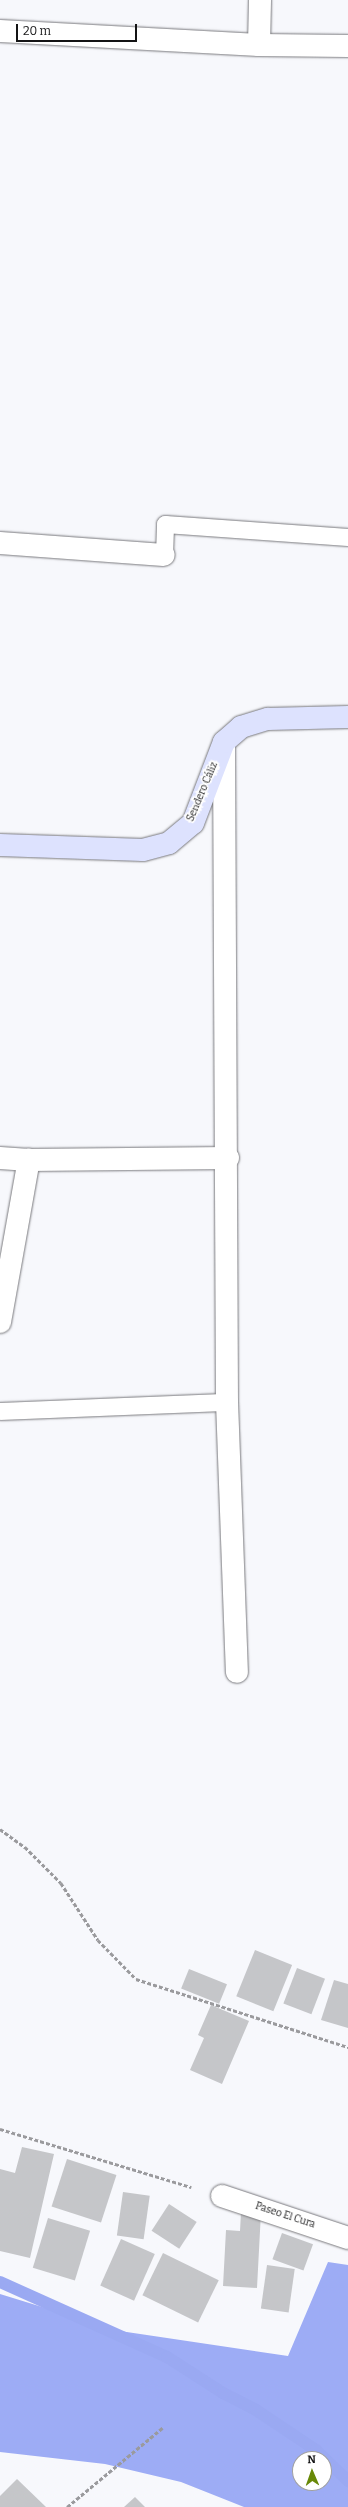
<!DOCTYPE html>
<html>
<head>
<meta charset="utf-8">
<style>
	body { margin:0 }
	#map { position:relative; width:348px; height:2507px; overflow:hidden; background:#f7f8fc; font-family:Bitter,serif }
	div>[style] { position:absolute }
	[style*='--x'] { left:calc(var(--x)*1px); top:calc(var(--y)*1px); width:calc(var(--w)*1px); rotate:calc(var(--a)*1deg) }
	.forest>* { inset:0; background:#9dacf5 }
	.stream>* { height:12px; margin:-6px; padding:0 6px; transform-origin:6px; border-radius:6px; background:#9aa9f2 }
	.building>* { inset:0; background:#c5c6c9; transform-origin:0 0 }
	.path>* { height:2.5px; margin-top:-1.25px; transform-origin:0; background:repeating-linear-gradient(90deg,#9a9a9d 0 4px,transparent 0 6px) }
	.roads { filter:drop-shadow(0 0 1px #79797d) drop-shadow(0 0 1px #79797d) }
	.lane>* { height:17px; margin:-8.5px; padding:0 8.5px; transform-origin:8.5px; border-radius:8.5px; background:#fff }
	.street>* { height:22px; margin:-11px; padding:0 11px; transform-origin:11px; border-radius:11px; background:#fff }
	.secondary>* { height:22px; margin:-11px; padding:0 11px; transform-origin:11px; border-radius:11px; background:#dde2fe }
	span { translate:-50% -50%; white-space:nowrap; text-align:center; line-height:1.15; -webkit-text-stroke:3.5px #fff; paint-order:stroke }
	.street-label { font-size:10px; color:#141415 }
	.north { position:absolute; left:292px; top:2451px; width:40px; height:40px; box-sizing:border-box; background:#fff; border:1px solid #a1a1a1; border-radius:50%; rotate:358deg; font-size:11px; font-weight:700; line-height:16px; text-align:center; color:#141415 }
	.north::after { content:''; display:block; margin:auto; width:14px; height:18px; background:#688908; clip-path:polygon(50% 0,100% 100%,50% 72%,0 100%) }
	.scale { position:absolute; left:16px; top:24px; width:121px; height:18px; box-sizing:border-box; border:2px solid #141415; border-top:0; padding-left:5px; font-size:12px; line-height:14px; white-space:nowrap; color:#141415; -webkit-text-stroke:3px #fff; paint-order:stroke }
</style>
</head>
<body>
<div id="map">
	<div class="forest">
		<div style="clip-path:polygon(evenodd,328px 2262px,348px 2265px,348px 2507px,244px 2507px,181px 2482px,105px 2464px,0 2452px,0 2294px,120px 2331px,288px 2356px,328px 2262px,300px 2459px,324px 2459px,324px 2483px,300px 2483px,300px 2459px)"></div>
	</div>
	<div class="stream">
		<div style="--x:0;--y:2282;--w:183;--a:24.2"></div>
		<div style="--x:167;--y:2357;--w:67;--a:32.7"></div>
		<div style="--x:223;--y:2393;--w:37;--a:27"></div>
		<div style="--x:256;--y:2410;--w:72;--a:33.7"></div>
		<div style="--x:316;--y:2450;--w:45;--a:44.1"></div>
	</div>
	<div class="building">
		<div style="left:255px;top:1950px;width:40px;height:50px;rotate:22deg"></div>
		<div style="left:297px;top:1968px;width:30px;height:38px;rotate:21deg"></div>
		<div style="left:189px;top:1969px;width:41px;height:21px;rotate:22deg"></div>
		<div style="clip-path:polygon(334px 1980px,348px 1984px,348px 2028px,321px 2020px)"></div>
		<div style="clip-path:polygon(211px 2005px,249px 2021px,222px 2084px,190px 2070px,204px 2038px,198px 2035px)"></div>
		<div style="clip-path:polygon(22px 2147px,54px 2154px,30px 2258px,0 2251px,0 2169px,15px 2173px)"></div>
		<div style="left:67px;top:2159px;width:52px;height:50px;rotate:18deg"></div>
		<div style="left:123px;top:2192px;width:27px;height:44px;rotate:8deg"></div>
		<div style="left:169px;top:2204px;width:33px;height:32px;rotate:33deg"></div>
		<div style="clip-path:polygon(241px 2212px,261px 2212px,257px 2288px,223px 2286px,226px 2230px,240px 2231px)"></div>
		<div style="left:48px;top:2218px;width:44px;height:52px;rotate:17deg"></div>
		<div style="left:282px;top:2233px;width:33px;height:28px;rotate:20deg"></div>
		<div style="left:121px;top:2239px;width:37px;height:51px;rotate:24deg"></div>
		<div style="left:163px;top:2253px;width:62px;height:47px;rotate:26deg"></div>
		<div style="left:267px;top:2265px;width:28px;height:44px;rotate:8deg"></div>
		<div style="clip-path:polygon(17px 2479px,46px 2507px,0 2507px,0 2496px)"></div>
		<div style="clip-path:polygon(135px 2497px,145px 2507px,124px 2507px)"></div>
	</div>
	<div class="path">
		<div style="--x:0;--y:1829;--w:31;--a:36"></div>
		<div style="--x:25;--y:1847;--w:51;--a:45"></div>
		<div style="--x:61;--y:1883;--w:68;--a:57"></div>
		<div style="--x:98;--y:1940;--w:54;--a:45.7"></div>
		<div style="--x:136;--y:1979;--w:223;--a:17.8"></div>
		<div style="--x:0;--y:2129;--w:200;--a:16.9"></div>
		<div style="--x:67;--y:2507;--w:124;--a:-39.7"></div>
	</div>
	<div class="roads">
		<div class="lane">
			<div style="--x:164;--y:555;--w:31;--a:-88"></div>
			<div style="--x:165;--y:524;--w:183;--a:4.1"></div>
			<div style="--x:0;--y:1411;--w:227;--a:-2.3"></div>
		</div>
		<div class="street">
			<div style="--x:0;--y:31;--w:259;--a:3.1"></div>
			<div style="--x:259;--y:45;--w:89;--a:0.6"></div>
			<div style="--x:259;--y:45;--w:45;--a:-88.7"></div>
			<div style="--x:0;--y:543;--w:164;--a:4.2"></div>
			<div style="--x:224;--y:743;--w:659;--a:89.74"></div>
			<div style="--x:227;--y:1402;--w:270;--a:87.9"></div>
			<div style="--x:0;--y:1158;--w:29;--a:4"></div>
			<div style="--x:29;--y:1160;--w:199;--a:-0.6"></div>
			<div style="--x:0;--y:1322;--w:165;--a:-79.9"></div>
			<div style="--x:222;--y:2196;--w:133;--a:18.4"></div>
		</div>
		<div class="secondary">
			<div style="--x:0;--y:845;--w:143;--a:2"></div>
			<div style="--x:143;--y:850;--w:27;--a:-15"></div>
			<div style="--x:169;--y:843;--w:31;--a:-40"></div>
			<div style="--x:193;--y:823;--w:87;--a:-69.1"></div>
			<div style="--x:224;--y:742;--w:23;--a:-41"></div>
			<div style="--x:241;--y:727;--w:28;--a:-17"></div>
			<div style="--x:268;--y:719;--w:80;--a:-1.4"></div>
		</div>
	</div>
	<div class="street-label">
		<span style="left:203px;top:792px;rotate:-67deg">Sendero Cáliz</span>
		<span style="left:285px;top:2216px;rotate:18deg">Paseo El Cura</span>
	</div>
	<div class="north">N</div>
	<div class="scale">20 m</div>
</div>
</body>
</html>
